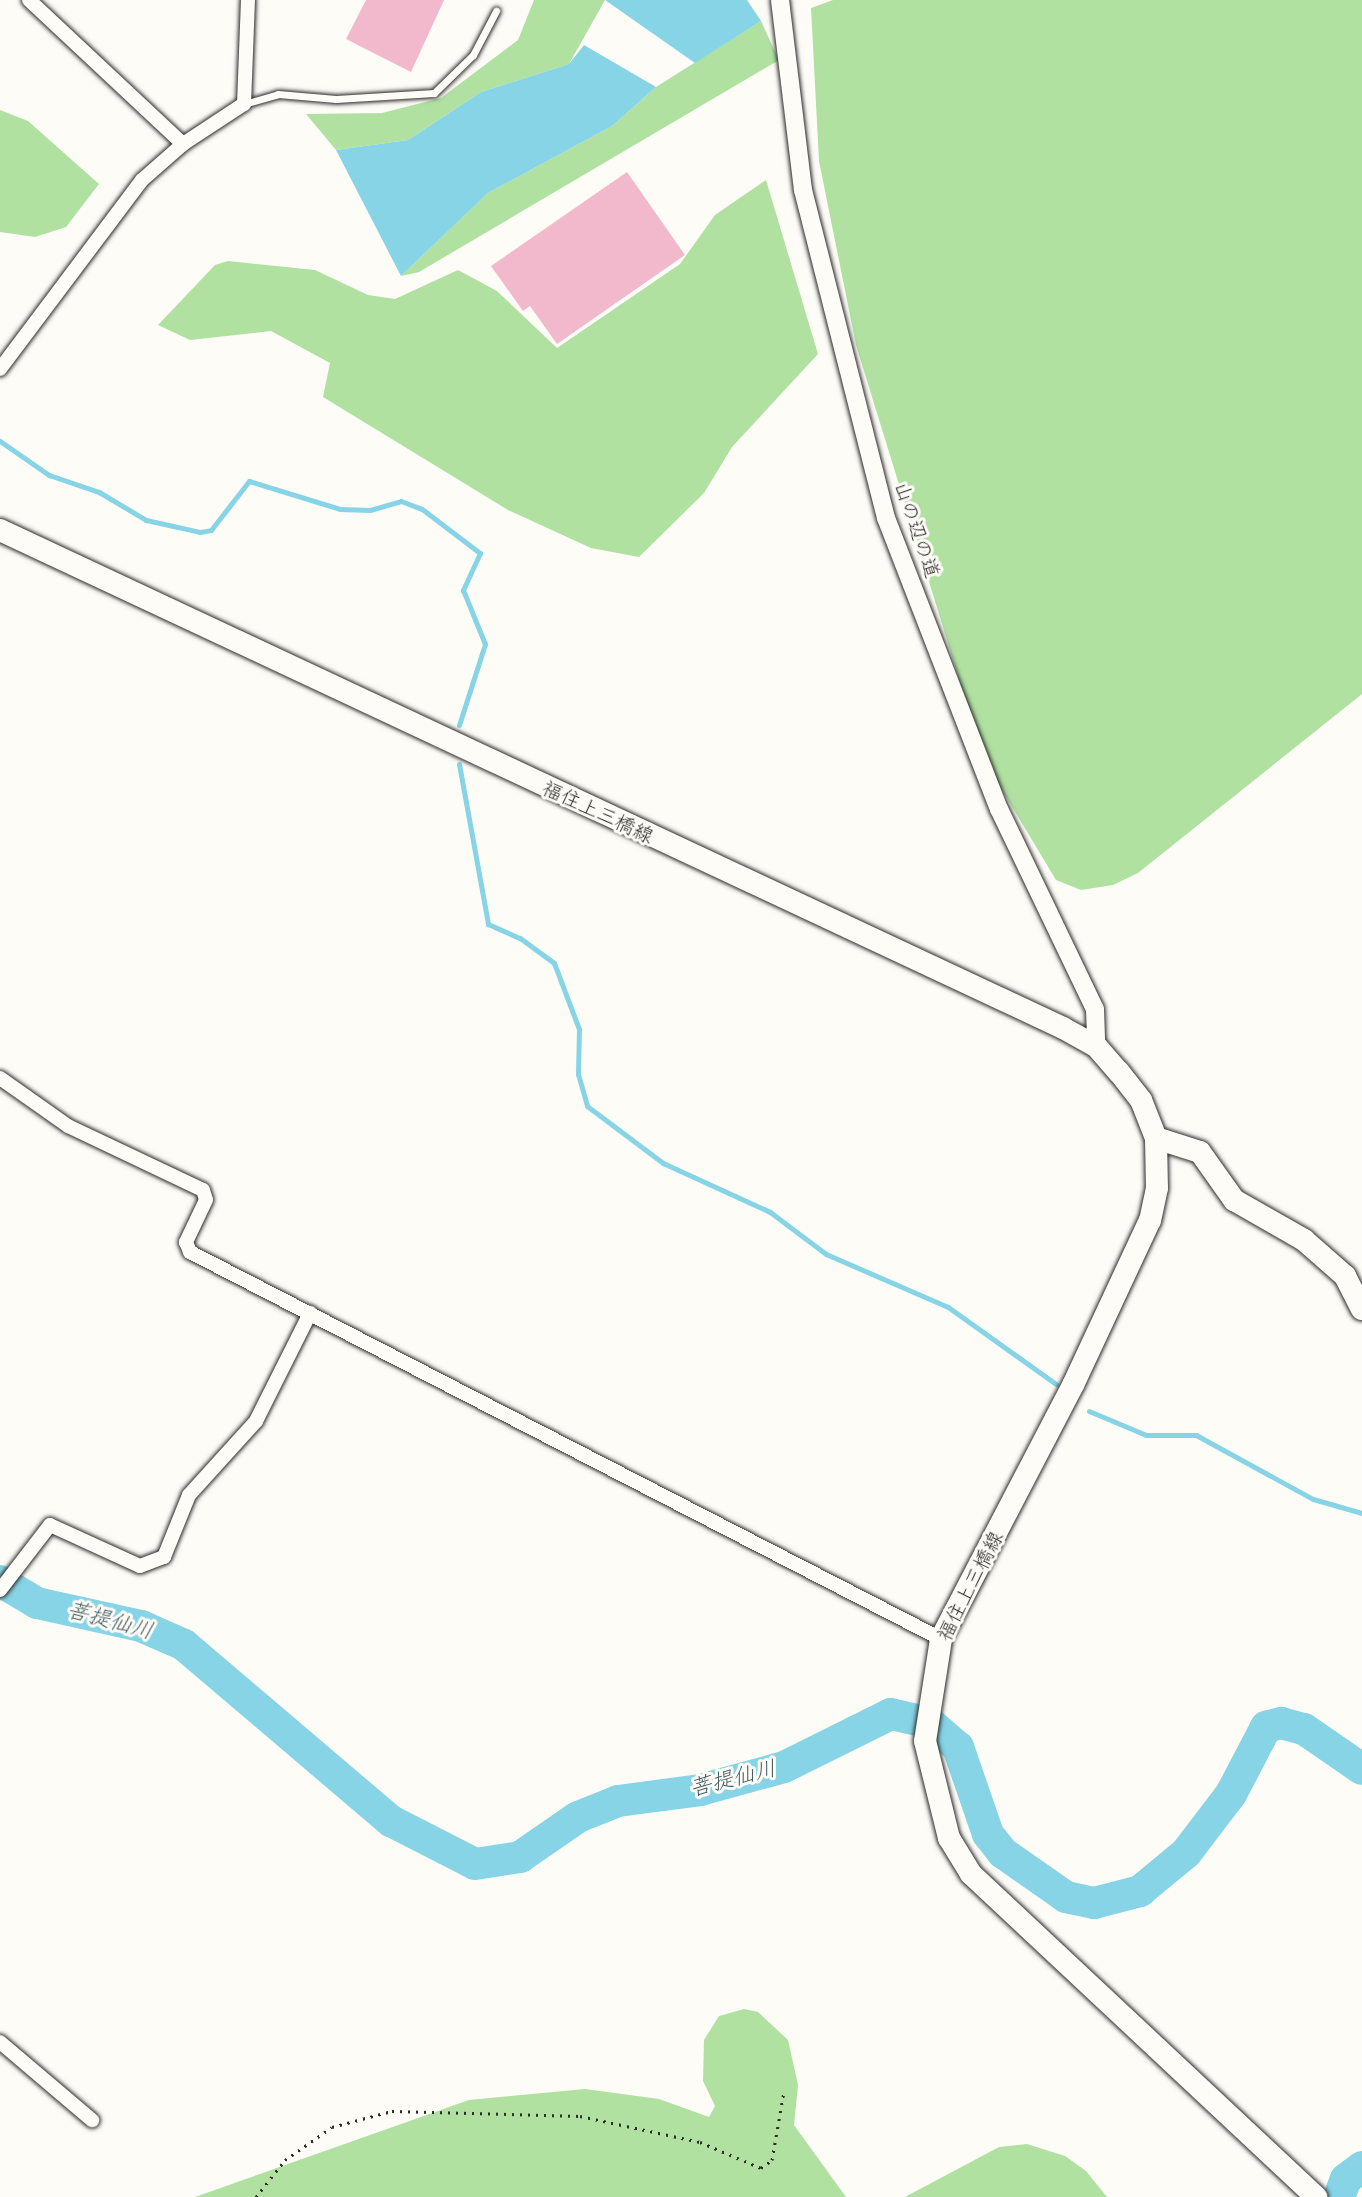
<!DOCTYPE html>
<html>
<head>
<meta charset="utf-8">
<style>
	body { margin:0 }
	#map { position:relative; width:1362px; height:2197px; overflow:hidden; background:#fdfcf7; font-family:Pangolin,"Klee One",sans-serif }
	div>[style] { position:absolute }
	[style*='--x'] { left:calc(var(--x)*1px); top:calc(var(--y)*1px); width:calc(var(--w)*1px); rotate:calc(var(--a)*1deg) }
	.green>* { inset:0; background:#b0e1a1 }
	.water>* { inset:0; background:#86d4e5 }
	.stream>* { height:5px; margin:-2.5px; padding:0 2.5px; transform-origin:2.5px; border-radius:2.5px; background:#86d4e5 }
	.river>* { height:32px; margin:-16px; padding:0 16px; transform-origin:16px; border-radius:16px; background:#86d4e5 }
	.building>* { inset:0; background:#f2b9cc }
	.path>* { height:3px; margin-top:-1.5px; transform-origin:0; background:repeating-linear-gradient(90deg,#2b2b2b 0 2px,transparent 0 8px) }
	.roads { filter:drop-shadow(0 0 2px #2b2b2b) drop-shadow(0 0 2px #2b2b2b) }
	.service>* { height:7px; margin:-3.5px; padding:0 3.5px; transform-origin:3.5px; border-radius:3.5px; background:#fdfcf7 }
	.minor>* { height:14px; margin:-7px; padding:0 7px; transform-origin:7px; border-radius:7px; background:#fdfcf7 }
	.tertiary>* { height:18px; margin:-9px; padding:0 9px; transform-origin:9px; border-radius:9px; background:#fdfcf7 }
	.secondary>* { height:22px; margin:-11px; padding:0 11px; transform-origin:11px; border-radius:11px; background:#fdfcf7 }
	span { translate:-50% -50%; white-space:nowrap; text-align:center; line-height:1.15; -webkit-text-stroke:6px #fdfcf7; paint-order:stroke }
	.street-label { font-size:20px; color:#2b2b2b }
	.water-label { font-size:22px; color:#465e63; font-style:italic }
</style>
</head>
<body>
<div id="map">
	<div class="green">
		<div style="clip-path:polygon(534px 0,605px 0,569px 64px,481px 92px,408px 140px,336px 150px,306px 114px,382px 113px,441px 98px,518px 40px)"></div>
		<div style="clip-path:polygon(833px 0,1362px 0,1362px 694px,1138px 873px,1113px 885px,1081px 890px,1056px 880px,984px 760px,856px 345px,819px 161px,811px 8px)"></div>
		<div style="clip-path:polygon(761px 21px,779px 60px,419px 272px,401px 276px,488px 193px,612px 126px,656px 87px)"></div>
		<div style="clip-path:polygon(0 110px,28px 121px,99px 184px,66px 227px,35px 237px,0 232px)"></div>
		<div style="clip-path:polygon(766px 180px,818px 354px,732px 447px,704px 493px,639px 557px,591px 548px,508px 510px,323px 397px,330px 363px,271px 331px,190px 340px,158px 325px,215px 265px,228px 261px,315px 270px,368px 295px,395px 299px,458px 270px,497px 291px,557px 348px,680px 264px,715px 215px)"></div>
		<div style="clip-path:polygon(744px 2009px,758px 2012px,788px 2040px,798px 2085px,794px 2125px,846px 2197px,195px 2197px,469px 2100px,585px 2089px,659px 2099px,709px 2117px,715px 2106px,703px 2081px,704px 2040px,719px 2016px)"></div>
		<div style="clip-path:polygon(1027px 2144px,1065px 2156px,1086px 2171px,1107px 2197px,905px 2197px,999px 2147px)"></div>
	</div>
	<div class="water">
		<div style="clip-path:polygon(605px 0,747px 0,761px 21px,695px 63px)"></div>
		<div style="clip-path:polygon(584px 45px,656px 87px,612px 126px,488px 193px,401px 276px,336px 150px,408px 140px,481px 92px,569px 64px)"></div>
	</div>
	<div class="stream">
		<div style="--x:0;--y:441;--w:60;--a:34.8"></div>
		<div style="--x:49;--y:475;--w:53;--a:18.8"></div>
		<div style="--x:99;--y:492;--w:55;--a:30.8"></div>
		<div style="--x:146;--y:520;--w:55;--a:12.5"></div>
		<div style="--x:200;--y:532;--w:11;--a:-10"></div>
		<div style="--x:211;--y:530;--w:62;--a:-52.2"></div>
		<div style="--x:249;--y:481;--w:95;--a:17.1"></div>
		<div style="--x:340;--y:509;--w:30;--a:2"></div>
		<div style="--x:370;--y:510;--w:32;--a:-16"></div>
		<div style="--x:401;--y:501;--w:22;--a:21"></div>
		<div style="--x:422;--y:509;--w:73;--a:37.2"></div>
		<div style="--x:480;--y:553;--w:41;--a:114.7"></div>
		<div style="--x:463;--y:590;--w:58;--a:67.8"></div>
		<div style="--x:485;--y:644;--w:85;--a:107.8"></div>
		<div style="--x:459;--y:764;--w:163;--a:79.7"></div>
		<div style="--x:488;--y:924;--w:35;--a:24"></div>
		<div style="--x:520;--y:938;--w:42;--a:36.3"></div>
		<div style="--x:554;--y:963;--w:71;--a:69.3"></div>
		<div style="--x:579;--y:1029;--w:45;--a:91.3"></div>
		<div style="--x:578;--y:1074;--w:33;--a:74"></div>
		<div style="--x:587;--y:1106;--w:95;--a:36.9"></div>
		<div style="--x:663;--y:1163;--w:118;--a:24.6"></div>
		<div style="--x:770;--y:1212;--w:70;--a:36.9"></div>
		<div style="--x:826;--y:1254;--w:133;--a:23.5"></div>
		<div style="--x:948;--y:1307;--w:133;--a:35.5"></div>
		<div style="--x:1089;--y:1411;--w:62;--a:22.8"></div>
		<div style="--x:1146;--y:1435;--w:50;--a:0"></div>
		<div style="--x:1196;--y:1435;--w:133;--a:28.7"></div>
		<div style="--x:1313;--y:1499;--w:51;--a:15.9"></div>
	</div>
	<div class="river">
		<div style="--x:0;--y:1581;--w:43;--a:30.7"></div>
		<div style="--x:37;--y:1603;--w:107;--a:12.5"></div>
		<div style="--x:141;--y:1626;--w:47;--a:23.8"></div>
		<div style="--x:184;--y:1645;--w:272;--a:40.4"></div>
		<div style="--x:391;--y:1821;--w:94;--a:27.1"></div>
		<div style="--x:475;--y:1864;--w:46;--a:-8.8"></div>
		<div style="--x:520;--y:1857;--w:70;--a:-34.6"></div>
		<div style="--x:578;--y:1817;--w:43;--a:-21.8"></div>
		<div style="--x:618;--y:1801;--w:83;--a:-7.6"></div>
		<div style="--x:700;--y:1790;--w:87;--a:-15.3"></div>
		<div style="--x:784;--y:1767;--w:119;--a:-26.4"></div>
		<div style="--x:891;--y:1714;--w:40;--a:13"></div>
		<div style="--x:930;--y:1723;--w:37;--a:41"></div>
		<div style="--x:958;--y:1747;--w:92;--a:71"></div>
		<div style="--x:988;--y:1834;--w:24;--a:52"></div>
		<div style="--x:1003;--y:1853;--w:77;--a:34.9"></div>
		<div style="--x:1066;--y:1897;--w:29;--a:12"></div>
		<div style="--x:1094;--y:1903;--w:48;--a:-14.6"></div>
		<div style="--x:1140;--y:1891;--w:60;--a:-39.6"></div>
		<div style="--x:1186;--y:1853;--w:74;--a:-52.7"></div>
		<div style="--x:1231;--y:1794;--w:76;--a:-62.4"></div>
		<div style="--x:1266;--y:1727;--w:16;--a:-15"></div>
		<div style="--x:1281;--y:1723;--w:24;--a:15"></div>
		<div style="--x:1304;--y:1729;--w:70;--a:34.6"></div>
		<div style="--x:1339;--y:2197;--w:19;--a:-69"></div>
		<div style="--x:1346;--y:2179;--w:20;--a:-37"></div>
	</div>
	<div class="building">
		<div style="clip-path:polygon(366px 0,444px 0,411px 72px,346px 39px)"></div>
		<div style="clip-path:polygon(627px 172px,685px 255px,557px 344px,530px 306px,523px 311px,491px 266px)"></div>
	</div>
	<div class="path">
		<div style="--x:256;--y:2197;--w:47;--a:-51.9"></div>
		<div style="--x:285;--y:2160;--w:57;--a:-35.1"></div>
		<div style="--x:332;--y:2127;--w:62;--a:-14.9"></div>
		<div style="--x:392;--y:2111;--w:188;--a:1.5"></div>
		<div style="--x:580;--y:2116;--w:123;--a:12.2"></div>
		<div style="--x:700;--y:2142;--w:66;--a:23.1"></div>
		<div style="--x:761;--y:2168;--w:14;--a:-36"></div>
		<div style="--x:772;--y:2160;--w:70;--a:-80.1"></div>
	</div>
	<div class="roads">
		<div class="service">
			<div style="--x:244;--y:104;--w:35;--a:-16"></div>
			<div style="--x:278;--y:94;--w:58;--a:4.9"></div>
			<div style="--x:336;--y:99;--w:98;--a:-3.5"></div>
			<div style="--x:434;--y:93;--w:54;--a:-44.3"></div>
			<div style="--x:473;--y:55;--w:50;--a:-62.4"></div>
		</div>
		<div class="minor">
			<div style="--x:29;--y:0;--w:211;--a:43.1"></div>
			<div style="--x:0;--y:369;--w:236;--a:-53.1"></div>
			<div style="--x:142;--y:180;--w:55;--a:-41.3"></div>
			<div style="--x:183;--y:144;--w:73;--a:-33.3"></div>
			<div style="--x:244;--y:104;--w:104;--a:-87.8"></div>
			<div style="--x:0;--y:1078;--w:83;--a:35.2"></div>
			<div style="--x:68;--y:1126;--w:149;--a:25.4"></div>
			<div style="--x:203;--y:1190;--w:10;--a:73"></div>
			<div style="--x:206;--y:1200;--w:47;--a:115.5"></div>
			<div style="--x:186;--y:1242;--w:11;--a:68"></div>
			<div style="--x:190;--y:1252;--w:845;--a:27.26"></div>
			<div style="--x:0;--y:1590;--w:82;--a:-52.4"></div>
			<div style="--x:50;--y:1525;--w:99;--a:24.5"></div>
			<div style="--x:140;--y:1566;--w:26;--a:-21"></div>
			<div style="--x:164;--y:1557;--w:67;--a:-68"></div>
			<div style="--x:189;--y:1495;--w:100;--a:-47.8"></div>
			<div style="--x:256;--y:1421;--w:121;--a:-63.4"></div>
			<div style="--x:0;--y:2042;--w:121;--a:40.3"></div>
		</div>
		<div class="tertiary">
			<div style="--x:780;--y:0;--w:191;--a:83.1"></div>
			<div style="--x:803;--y:190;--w:338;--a:75.8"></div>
			<div style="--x:886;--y:518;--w:312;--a:68.8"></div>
			<div style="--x:999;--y:809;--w:222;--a:64.4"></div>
			<div style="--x:1095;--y:1009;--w:37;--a:88"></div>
		</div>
		<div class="secondary">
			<div style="--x:0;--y:530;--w:1174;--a:25.1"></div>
			<div style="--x:1063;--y:1028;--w:38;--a:29"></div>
			<div style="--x:1096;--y:1046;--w:35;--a:49"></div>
			<div style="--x:1119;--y:1072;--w:36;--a:52"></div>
			<div style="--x:1141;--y:1100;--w:41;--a:68.5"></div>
			<div style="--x:1156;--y:1138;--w:50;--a:88.9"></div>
			<div style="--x:1157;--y:1188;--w:33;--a:102"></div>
			<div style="--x:1150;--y:1220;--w:182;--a:115"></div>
			<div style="--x:1073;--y:1385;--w:286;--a:117.5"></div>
			<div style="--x:941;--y:1639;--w:103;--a:98.9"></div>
			<div style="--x:925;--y:1741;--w:100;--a:76.1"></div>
			<div style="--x:949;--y:1838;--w:42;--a:58.6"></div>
			<div style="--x:971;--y:1874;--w:473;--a:43.1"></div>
			<div style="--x:1156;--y:1138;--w:46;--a:17.7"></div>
			<div style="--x:1200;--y:1152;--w:59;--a:54.7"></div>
			<div style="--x:1234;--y:1200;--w:81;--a:29.7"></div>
			<div style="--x:1304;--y:1240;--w:55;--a:41.3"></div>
			<div style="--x:1345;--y:1276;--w:37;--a:63"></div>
		</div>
	</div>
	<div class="street-label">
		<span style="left:917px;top:530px;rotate:71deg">山の辺の道</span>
		<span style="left:598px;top:812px;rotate:25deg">福住上三橋線</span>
		<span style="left:970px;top:1586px;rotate:-63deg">福住上三橋線</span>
	</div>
	<div class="water-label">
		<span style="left:110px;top:1621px;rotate:15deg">菩提仙川</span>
		<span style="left:733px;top:1779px;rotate:-14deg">菩提仙川</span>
	</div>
</div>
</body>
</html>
